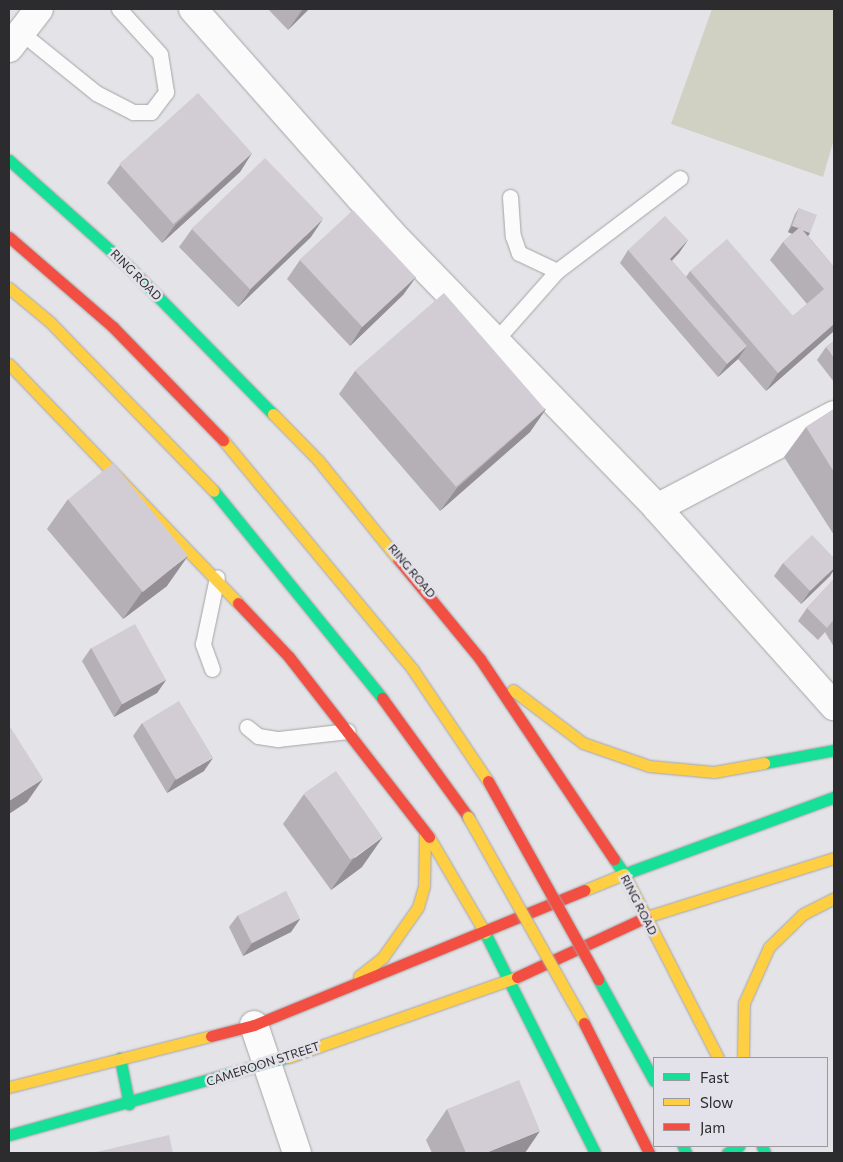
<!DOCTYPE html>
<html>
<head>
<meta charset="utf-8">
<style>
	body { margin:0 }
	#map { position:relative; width:843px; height:1162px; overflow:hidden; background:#e4e3e7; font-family:Commissioner,sans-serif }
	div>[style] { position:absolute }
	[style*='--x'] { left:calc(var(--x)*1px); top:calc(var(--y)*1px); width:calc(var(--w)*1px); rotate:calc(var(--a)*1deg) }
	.green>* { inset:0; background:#d0d1c2 }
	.roads { filter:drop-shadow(0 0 1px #a5a4a7) drop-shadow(0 0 1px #a5a4a7) }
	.lane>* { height:15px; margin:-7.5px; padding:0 7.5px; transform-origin:7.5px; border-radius:7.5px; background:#fbfbfb }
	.street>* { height:28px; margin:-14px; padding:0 14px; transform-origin:14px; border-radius:14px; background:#fbfbfb }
	.fast>* { height:11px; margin:-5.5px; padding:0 5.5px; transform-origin:5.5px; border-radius:5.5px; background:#16e098 }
	.slow>* { height:11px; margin:-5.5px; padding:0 5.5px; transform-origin:5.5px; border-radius:5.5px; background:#ffcf43 }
	.jam>* { height:11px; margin:-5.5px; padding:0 5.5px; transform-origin:5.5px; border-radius:5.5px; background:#f24e42 }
	.bridges { filter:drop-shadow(0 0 1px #a5a4a7) drop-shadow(0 0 1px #a5a4a7) }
	.fast-bridge>* { height:11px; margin:-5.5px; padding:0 5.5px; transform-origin:5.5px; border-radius:5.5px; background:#16e098 }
	.slow-bridge>* { height:11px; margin:-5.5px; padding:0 5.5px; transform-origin:5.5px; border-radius:5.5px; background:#ffcf43 }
	.jam-bridge>* { height:11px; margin:-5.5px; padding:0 5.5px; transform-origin:5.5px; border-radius:5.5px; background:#f24e42 }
	.wall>* { inset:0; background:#b5afb6 }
	.shaded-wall>* { inset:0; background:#938f94 }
	.building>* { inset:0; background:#d2ccd4; transform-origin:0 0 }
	span { translate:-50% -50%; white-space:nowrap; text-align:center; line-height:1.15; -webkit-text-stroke:5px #e3e1e9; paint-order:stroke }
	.street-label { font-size:12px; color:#2c2b2e }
	.frame { position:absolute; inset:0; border:10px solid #2c2b2e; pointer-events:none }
	.legend { position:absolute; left:653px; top:1057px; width:175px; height:90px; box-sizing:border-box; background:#e3e1e9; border:1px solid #9a989e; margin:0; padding:6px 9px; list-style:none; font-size:15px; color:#2c2b2e }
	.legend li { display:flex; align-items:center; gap:10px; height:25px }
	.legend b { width:25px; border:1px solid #9a989e }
</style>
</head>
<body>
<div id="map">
	<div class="green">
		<div style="clip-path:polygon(712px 9px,834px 9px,834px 139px,823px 177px,671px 124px)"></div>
	</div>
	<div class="roads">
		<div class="lane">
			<div style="--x:23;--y:34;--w:94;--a:38.9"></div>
			<div style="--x:96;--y:93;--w:42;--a:27.2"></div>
			<div style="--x:133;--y:112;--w:18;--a:0"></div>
			<div style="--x:151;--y:112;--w:25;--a:-53"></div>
			<div style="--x:166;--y:92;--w:38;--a:-99"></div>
			<div style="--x:160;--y:54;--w:61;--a:-132.3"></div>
			<div style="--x:510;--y:197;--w:39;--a:86"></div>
			<div style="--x:513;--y:236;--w:18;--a:71"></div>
			<div style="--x:519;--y:253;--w:42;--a:25.3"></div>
			<div style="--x:495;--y:341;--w:94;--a:-48.5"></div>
			<div style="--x:557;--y:271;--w:154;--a:-37.1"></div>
			<div style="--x:212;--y:669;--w:27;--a:-110"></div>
			<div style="--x:203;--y:644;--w:68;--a:-78.2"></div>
			<div style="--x:247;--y:727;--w:14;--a:39"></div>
			<div style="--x:258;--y:736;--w:20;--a:9"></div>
			<div style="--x:278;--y:739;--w:70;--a:-6.5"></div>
		</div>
		<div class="street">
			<div style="--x:193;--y:9;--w:298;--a:48.5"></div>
			<div style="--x:390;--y:232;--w:384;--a:45.9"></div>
			<div style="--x:657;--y:508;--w:266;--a:48.2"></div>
			<div style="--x:9;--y:48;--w:49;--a:-52.4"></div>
			<div style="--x:657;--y:508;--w:200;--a:-27.7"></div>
			<div style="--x:254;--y:1025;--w:135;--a:71.4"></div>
		</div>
		<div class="fast">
			<div style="--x:9;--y:160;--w:159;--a:41.7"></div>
			<div style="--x:128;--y:266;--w:207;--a:45.6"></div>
			<div style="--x:214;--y:491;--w:267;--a:50.9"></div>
			<div style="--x:764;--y:763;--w:71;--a:-10.5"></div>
			<div style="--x:614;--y:859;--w:18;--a:56"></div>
			<div style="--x:624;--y:874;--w:224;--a:-20.1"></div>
			<div style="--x:485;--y:933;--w:246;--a:63.4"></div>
			<div style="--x:120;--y:1058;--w:47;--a:78.9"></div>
			<div style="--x:9;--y:1135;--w:291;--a:-15.6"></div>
			<div style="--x:683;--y:1146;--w:8;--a:67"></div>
			<div style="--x:762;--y:1146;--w:8;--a:67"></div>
			<div style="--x:727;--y:1153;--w:14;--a:-30"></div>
		</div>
		<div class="slow">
			<div style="--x:9;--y:288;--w:53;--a:39.7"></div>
			<div style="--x:50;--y:322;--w:235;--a:45.9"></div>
			<div style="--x:9;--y:364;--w:331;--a:46.2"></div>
			<div style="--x:273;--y:414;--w:64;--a:45.6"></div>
			<div style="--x:318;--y:460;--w:127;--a:51.1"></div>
			<div style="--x:513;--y:690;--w:88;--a:37.1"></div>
			<div style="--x:583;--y:743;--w:70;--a:19.2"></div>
			<div style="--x:649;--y:766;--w:65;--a:5.3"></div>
			<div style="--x:714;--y:772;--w:51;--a:-10.2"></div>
			<div style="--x:429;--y:837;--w:111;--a:59.7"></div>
			<div style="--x:585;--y:890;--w:42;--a:-22.3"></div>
			<div style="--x:624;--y:874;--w:207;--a:62.9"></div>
			<div style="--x:646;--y:917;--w:197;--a:-17.4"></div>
			<div style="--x:359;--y:976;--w:31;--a:-38"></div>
			<div style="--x:383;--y:957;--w:61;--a:-55"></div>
			<div style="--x:418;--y:907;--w:22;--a:-74"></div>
			<div style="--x:424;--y:886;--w:50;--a:-88.9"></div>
			<div style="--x:289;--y:1057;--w:242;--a:-19.3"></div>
			<div style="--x:743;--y:1058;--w:55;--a:-89"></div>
			<div style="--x:744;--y:1003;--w:61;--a:-65.9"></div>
			<div style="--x:769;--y:947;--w:47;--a:-44.1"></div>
			<div style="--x:803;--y:914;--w:35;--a:-27"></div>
			<div style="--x:9;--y:1087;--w:208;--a:-14.2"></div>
		</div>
		<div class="jam">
			<div style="--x:398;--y:559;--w:129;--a:50.6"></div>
			<div style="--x:480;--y:659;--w:241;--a:56.2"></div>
			<div style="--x:238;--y:603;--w:74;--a:46.6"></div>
			<div style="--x:289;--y:657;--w:228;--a:52.1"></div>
			<div style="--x:382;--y:698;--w:147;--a:54.1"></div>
			<div style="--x:517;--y:977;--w:142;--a:-24.9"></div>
			<div style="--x:211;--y:1036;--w:44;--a:-14.3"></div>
			<div style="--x:254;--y:1025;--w:357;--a:-22.2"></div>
		</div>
	</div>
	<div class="bridges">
		<div class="fast-bridge">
			<div style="--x:598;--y:979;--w:116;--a:61.2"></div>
		</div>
		<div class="slow-bridge">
			<div style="--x:223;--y:440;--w:298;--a:50.4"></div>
			<div style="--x:413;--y:670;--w:134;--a:56"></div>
			<div style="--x:468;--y:817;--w:236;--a:60.6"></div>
		</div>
		<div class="jam-bridge">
			<div style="--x:9;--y:237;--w:138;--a:40.9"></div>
			<div style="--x:113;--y:327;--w:158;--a:45.8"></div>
			<div style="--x:488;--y:781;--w:227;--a:60.9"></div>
			<div style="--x:584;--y:1023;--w:145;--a:63.4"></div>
		</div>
	</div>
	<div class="wall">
		<div style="clip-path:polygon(268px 9px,309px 9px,288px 30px)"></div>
		<div style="clip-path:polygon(252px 153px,240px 172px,162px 243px,107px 183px,120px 165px)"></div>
		<div style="clip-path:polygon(799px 208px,810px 233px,808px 236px,834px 267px,834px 331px,766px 391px,738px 359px,718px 377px,620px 263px,628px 250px,688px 240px,679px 253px,672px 261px,686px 277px,690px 271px,793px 316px,807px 304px,770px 260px,783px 242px,792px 234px,788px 232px,795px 214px)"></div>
		<div style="clip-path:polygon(192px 229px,311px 237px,238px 307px,179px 247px)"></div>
		<div style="clip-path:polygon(300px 260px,416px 277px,403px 295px,350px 346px,287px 279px)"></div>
		<div style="clip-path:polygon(834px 341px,834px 382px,817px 360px,826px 347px)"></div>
		<div style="clip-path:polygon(355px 371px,546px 409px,530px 432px,440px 511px,339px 394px)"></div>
		<div style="clip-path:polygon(834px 409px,834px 535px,784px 457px,806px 427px)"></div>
		<div style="clip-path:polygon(68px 499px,167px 586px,123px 619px,47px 529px)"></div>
		<div style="clip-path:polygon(783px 563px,830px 576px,801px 604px,774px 576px)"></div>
		<div style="clip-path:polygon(834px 579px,834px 647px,825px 632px,818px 640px,798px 621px,807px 608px)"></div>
		<div style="clip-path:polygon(91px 648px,166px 680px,157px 693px,114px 717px,82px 661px)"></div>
		<div style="clip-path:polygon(142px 723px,204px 771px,167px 793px,133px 736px)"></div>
		<div style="clip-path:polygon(304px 794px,362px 867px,331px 890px,283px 824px)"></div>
		<div style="clip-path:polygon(238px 915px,300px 919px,291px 932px,243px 956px,229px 927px)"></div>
		<div style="clip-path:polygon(447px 1109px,525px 1153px,432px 1153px,426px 1140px)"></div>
	</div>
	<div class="shaded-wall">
		<div style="clip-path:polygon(303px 9px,309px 9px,288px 30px)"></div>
		<div style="clip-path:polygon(252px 153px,240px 172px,162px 243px,175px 225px)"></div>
		<div style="clip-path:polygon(323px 219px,311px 237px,238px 307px,251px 289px)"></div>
		<div style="clip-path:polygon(792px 226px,810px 233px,806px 239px,788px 232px)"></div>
		<div style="clip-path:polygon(688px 240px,679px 253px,661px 271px,670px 259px)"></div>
		<div style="clip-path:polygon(416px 277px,403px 295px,350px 346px,362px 327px)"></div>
		<div style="clip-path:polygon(834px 324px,834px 331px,766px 391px,778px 373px)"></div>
		<div style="clip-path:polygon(747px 346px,738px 359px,718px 377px,727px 364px)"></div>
		<div style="clip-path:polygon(546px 409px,530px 432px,440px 511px,457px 488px)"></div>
		<div style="clip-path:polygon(188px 556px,167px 586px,123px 619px,144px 589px)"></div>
		<div style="clip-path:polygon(834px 568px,834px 570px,830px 576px,801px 604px,810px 591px)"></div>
		<div style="clip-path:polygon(166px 680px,157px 693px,114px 717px,122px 704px)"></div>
		<div style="clip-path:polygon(213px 758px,204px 771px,167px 793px,175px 780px)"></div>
		<div style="clip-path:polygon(43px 779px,27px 802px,9px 814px,9px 801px)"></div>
		<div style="clip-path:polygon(383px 837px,362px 867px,331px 890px,352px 860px)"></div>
		<div style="clip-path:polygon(300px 919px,291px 932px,243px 956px,252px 943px)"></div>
		<div style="clip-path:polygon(540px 1131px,525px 1153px,486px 1153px)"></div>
	</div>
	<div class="building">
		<div style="left:198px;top:93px;width:81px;height:106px;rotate:48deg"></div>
		<div style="left:265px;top:158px;width:84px;height:102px;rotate:46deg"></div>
		<div style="clip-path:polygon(799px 208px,817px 215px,810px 233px,802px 230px,800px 227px,799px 228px,792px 226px)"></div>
		<div style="left:353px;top:210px;width:92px;height:73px;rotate:47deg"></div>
		<div style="clip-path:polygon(665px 216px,688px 240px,670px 259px,747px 346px,727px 364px,628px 250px)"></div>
		<div style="clip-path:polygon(800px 227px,834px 267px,834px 324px,778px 373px,690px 271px,727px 239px,793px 316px,824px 289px,783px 242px)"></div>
		<div style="left:444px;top:293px;width:154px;height:118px;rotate:49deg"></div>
		<div style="clip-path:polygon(834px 341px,834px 358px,826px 347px)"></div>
		<div style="clip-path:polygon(834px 409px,834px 472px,806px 427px)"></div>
		<div style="left:113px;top:463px;width:119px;height:58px;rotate:51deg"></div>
		<div style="clip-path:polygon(812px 535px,834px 558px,834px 568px,810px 591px,783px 563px)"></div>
		<div style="clip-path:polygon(834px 579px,834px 619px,827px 628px,807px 608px)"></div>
		<div style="left:135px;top:624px;width:64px;height:50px;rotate:61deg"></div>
		<div style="left:179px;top:701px;width:66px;height:43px;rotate:59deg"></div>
		<div style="clip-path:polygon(9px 725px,43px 779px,9px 801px)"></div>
		<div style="left:336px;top:771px;width:81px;height:39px;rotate:55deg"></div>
		<div style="left:286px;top:891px;width:31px;height:54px;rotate:63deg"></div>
		<div style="clip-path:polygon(519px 1080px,540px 1131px,486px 1153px,466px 1153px,447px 1109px)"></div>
		<div style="clip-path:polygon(169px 1135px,173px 1153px,92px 1153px)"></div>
	</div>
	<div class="street-label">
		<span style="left:136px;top:275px;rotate:45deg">RING ROAD</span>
		<span style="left:412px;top:571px;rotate:50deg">RING ROAD</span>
		<span style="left:639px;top:905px;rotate:63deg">RING ROAD</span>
		<span style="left:263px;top:1064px;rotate:-18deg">CAMEROON STREET</span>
	</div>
	<div class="frame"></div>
	<ul class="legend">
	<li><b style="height:6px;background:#16e098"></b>Fast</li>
	<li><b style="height:6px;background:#ffcf43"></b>Slow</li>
	<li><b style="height:6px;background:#f24e42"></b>Jam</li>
	</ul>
</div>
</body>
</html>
